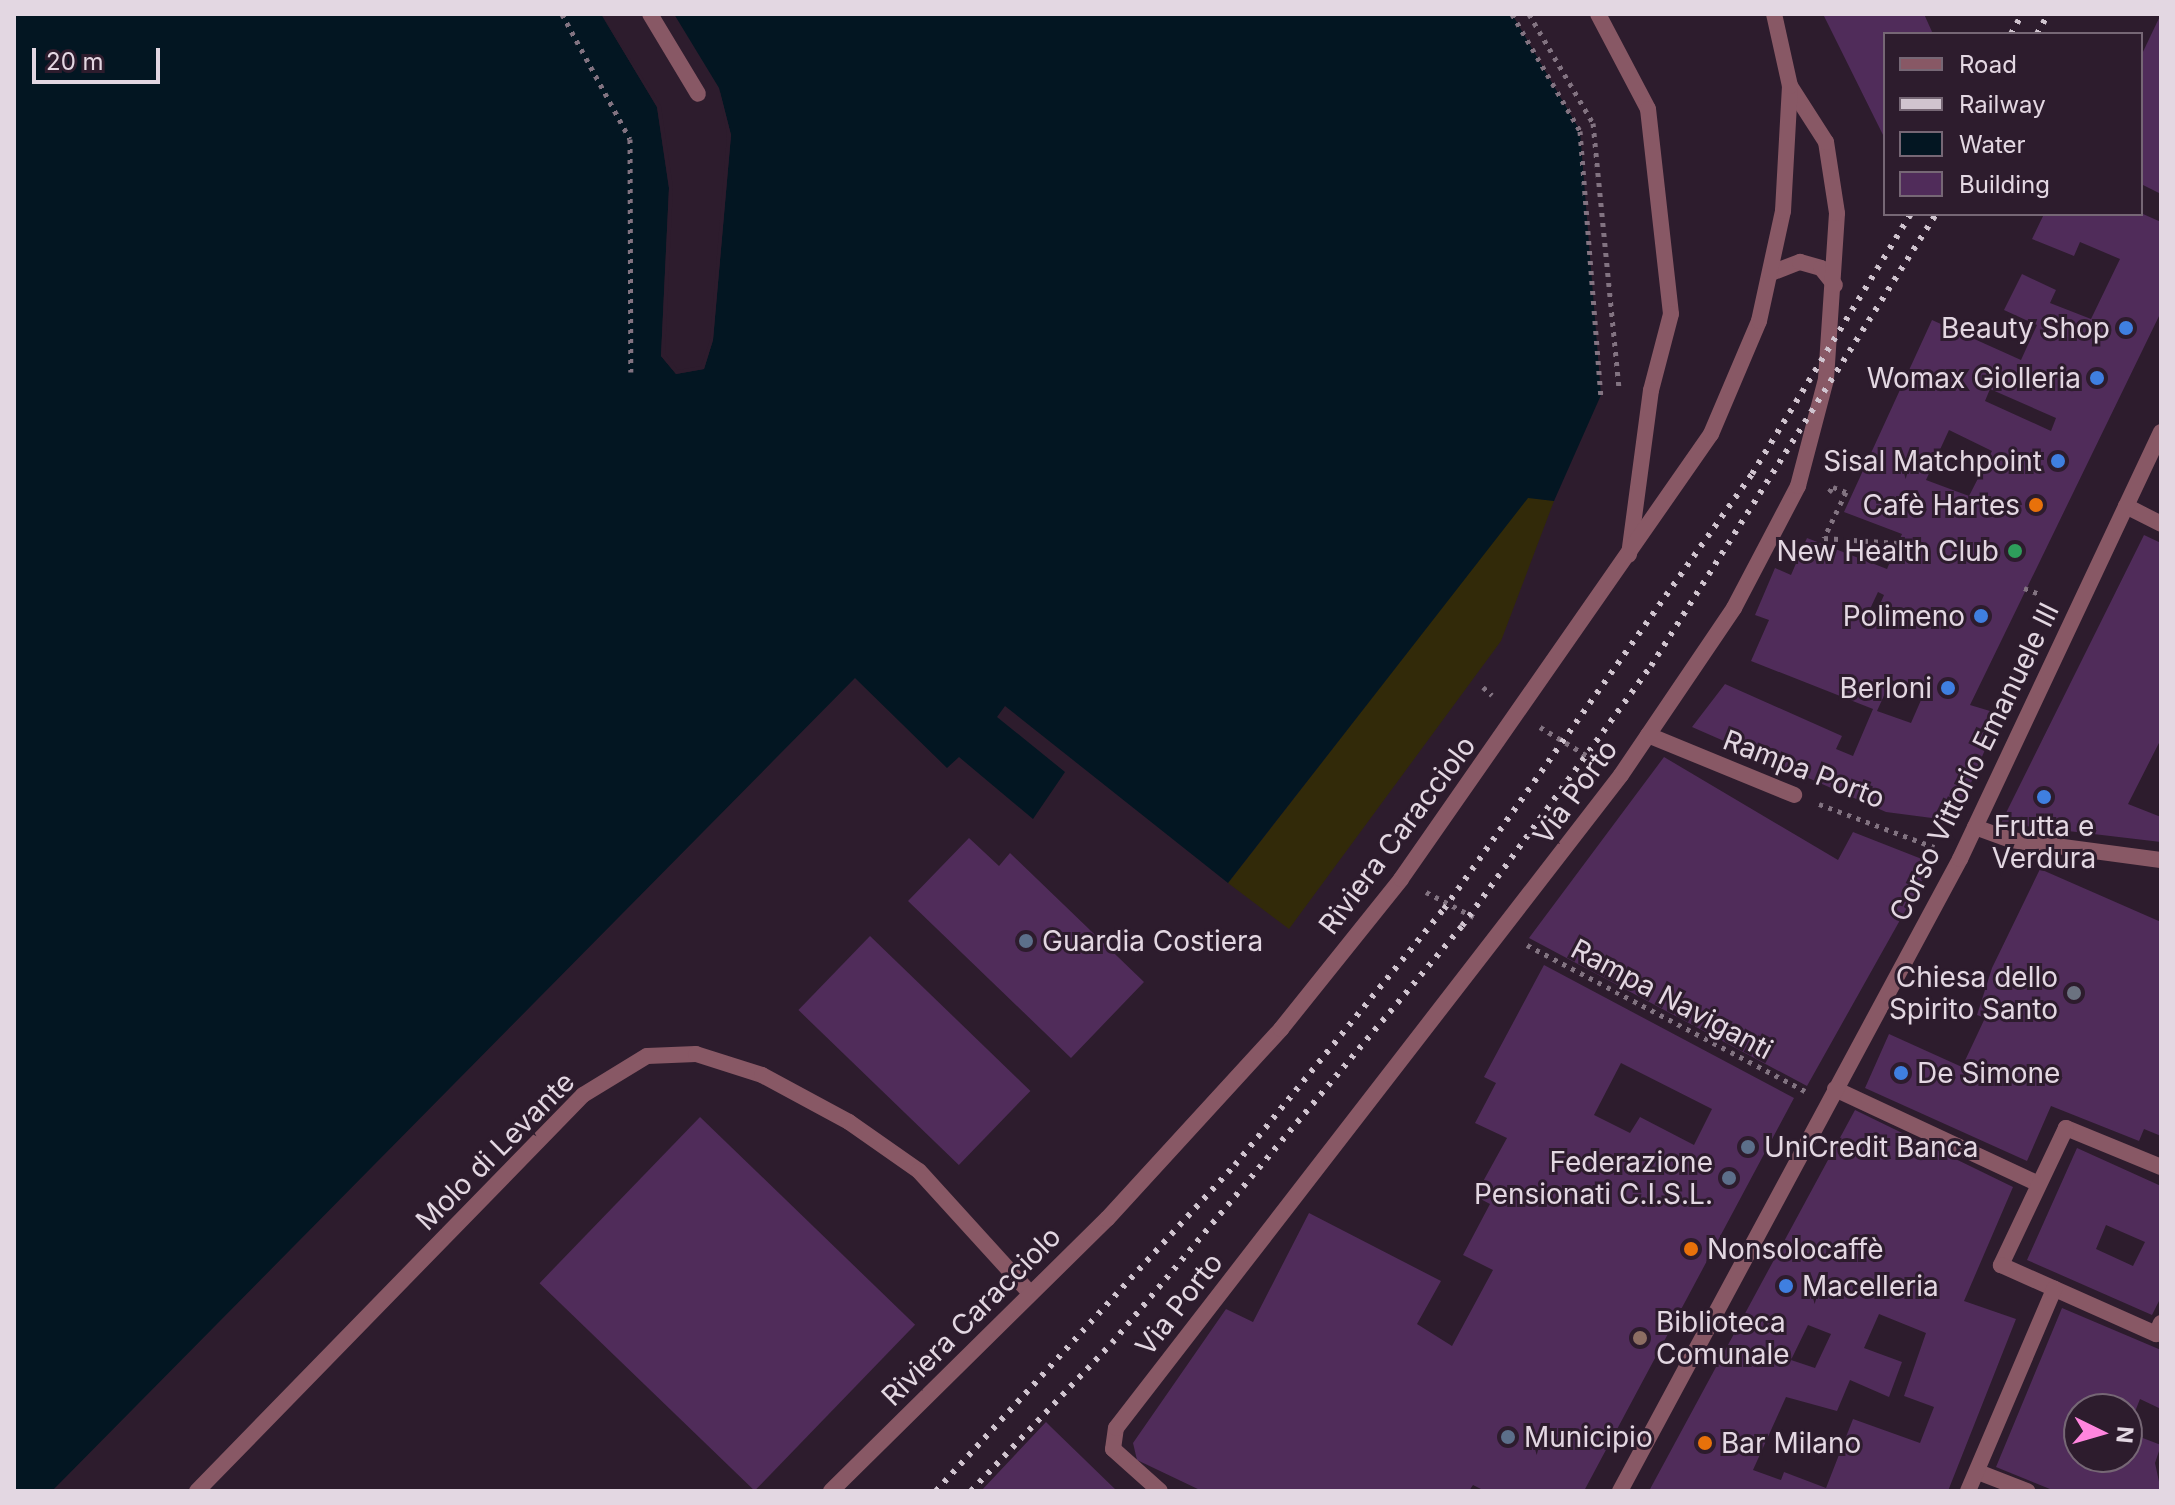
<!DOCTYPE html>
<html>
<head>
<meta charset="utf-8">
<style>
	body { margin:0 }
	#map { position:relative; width:2175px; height:1505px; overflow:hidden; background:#2d1c2d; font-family:Inter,sans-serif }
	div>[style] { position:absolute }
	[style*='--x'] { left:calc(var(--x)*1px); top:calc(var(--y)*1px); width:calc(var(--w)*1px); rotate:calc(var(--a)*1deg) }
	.sand>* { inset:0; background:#322a09 }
	.water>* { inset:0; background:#031622 }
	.pier>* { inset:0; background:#2d1c2d }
	.building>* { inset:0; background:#502c5a; transform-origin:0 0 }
	.path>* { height:5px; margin-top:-2.5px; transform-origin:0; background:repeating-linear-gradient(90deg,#827381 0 4px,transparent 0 10px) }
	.service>* { height:16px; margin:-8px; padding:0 8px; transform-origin:8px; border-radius:8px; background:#885865 }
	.minor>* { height:16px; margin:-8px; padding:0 8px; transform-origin:8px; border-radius:8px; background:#885865 }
	.tertiary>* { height:16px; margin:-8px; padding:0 8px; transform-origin:8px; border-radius:8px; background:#885865 }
	.rail>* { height:6px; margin-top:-3px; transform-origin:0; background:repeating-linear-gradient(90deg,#d0c4cf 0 4px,transparent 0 12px) }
	.dots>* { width:22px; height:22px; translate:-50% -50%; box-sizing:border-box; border:4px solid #2d1c2d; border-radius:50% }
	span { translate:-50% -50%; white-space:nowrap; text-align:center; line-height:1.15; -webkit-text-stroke:6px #2d1c2d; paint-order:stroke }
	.poi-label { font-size:28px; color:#e3d7e2 }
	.right { translate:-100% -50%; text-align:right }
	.left { translate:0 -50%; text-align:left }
	.street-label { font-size:28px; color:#e3d7e2 }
	.frame { position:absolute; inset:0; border:16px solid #e3d7e2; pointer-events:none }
	.legend { position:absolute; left:1883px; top:32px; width:260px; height:184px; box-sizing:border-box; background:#2d1c2d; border:2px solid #766775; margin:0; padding:10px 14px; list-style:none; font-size:24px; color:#e3d7e2 }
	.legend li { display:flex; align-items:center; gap:16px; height:40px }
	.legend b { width:40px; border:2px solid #766775 }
	.north { position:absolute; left:2063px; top:1393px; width:80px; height:80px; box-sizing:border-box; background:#2d1c2d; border:2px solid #766775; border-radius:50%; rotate:95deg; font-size:22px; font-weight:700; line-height:32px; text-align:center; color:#e3d7e2 }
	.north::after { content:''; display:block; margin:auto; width:28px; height:36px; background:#ff85de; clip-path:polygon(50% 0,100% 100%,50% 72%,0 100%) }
	.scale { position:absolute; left:32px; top:48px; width:128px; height:36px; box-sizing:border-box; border:4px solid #e3d7e2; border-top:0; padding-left:10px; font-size:24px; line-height:28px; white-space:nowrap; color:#e3d7e2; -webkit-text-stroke:6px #2d1c2d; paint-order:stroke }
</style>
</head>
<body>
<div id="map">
	<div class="sand">
		<div style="clip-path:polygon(1528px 497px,1554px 501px,1501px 641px,1289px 929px,1228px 883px)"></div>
	</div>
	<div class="water">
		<div style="clip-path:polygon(14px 14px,601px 14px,657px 107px,669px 188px,661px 356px,676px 374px,704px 369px,713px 340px,731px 135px,719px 88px,674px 14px,1512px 14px,1580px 131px,1601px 395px,1554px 501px,1528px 498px,1228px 883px,1005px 706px,997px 717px,1065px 772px,1033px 819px,959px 757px,947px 768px,855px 678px,52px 1491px,14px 1491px)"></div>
	</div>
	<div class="pier">
		<div style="clip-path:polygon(601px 14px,661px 106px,673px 187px,665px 354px,678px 370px,701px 366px,710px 340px,727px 135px,719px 88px,731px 135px,713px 340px,704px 369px,676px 374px,661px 356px,669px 188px,657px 107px)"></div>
	</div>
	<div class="building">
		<div style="clip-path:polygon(1823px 14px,1924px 14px,1933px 34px,1885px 34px,1885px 139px)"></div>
		<div style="clip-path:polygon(2161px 14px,2161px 194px,2141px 184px,2141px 56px)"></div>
		<div style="clip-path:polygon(evenodd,2044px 214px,2143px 214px,2161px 222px,2161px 312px,1970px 705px,2000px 714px,1955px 821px,1886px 812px,1692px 727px,1725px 684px,1842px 736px,1836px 749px,1853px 756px,1873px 709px,1751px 661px,1769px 620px,1755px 615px,1775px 568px,1791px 575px,1807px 538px,1887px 569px,1902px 534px,1844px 512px,1932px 320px,2021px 360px,2037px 325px,2004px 310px,2022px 274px,2056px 290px,2050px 303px,2091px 319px,2120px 259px,2080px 242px,2074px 256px,2032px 239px,2044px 214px,1990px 389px,2056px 418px,2051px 431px,1985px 401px,1990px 389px,2044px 214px,1949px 430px,1992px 451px,1969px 496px,1926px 480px,1949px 430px,2044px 214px,1878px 592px,1884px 595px,1877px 611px,1870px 609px,1878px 592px,2044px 214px,1891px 680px,1925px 691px,1911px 723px,1877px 711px,1891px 680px)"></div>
		<div style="clip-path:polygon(2144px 535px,2161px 543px,2161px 739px,2128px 804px,2161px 817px,2161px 842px,2001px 823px)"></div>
		<div style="clip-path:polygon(1664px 757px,1838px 860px,1853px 832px,1932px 863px,1807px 1086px,1529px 938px)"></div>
		<div style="clip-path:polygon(969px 838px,999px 866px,1010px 853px,1144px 982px,1071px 1058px,908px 901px)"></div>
		<div style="clip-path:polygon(2040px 869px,2161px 922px,2161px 1136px,2144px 1129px,2139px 1141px,2051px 1106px,2027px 1161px,1865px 1088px,1889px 1034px,1962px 1067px,1985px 1018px,1977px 1015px,1992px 968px)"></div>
		<div style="left:870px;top:936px;width:223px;height:103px;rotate:44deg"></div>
		<div style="clip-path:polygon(evenodd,1544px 965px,1794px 1098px,1584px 1491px,1485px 1491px,1473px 1485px,1469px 1491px,1202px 1491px,1137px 1460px,1133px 1443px,1226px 1309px,1253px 1322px,1309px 1213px,1441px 1281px,1417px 1324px,1452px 1346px,1493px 1270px,1463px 1255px,1490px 1204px,1475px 1196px,1507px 1138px,1475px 1123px,1496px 1083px,1484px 1077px,1544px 965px,1621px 1063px,1712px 1109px,1694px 1145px,1640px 1117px,1630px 1133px,1594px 1115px,1621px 1063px)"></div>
		<div style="clip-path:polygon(evenodd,1855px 1110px,2013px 1187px,1964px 1301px,2016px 1319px,1948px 1491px,1649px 1491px,1855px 1110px,1879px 1314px,1926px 1333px,1904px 1396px,1934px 1407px,1920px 1443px,1853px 1419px,1826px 1488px,1784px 1472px,1781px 1480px,1753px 1470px,1786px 1397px,1837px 1411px,1850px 1380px,1889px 1397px,1902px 1362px,1864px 1348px,1879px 1314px,1855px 1110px,1808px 1325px,1831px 1334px,1815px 1368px,1791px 1360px,1808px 1325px)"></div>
		<div style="left:700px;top:1117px;width:299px;height:231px;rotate:44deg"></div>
		<div style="clip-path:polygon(evenodd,2077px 1148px,2161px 1186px,2161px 1297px,2152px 1315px,2027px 1260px,2077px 1148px,2106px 1225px,2145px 1242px,2133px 1266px,2096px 1249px,2106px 1225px)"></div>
		<div style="clip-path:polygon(2062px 1308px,2161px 1350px,2161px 1409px,2140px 1399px,2127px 1432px,2127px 1409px,2079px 1409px,2079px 1457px,2127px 1457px,2127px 1432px,2161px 1445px,2155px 1463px,2161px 1491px,2055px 1491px,1996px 1467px)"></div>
		<div style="clip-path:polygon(1046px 1422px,1050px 1426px,1117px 1491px,981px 1491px)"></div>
	</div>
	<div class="path">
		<div style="--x:562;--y:14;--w:142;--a:61.5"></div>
		<div style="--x:630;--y:139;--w:233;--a:89.8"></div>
		<div style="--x:1512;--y:14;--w:135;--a:59.8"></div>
		<div style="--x:1580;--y:131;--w:265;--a:85.5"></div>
		<div style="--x:1529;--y:14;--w:126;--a:59.6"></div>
		<div style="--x:1593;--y:123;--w:268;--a:84.4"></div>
		<div style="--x:1829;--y:492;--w:6;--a:-51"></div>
		<div style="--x:1833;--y:487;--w:14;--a:21"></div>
		<div style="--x:1846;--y:492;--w:51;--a:115.6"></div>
		<div style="--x:1824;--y:538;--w:74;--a:3.9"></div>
		<div style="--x:2024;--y:588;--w:19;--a:21"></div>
		<div style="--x:1483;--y:687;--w:12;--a:42"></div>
		<div style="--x:1540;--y:727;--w:66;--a:31.3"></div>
		<div style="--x:1819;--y:804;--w:123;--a:20.5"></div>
		<div style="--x:1426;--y:892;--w:54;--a:27.5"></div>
		<div style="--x:1527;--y:945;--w:314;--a:27.7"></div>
	</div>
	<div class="service">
		<div style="--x:650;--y:14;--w:93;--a:59"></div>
		<div style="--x:1598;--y:14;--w:107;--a:62.2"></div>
		<div style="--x:1648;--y:109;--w:206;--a:83.6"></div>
		<div style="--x:1671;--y:314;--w:79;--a:104.7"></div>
		<div style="--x:1651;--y:390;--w:166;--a:97.6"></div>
		<div style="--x:1648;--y:735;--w:158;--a:22.3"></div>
		<div style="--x:197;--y:1491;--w:553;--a:-45.73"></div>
		<div style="--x:583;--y:1095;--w:75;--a:-31.4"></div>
		<div style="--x:647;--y:1056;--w:49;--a:-2.3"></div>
		<div style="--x:696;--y:1054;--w:69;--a:17.7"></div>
		<div style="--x:762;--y:1075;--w:99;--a:28.4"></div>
		<div style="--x:849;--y:1122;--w:85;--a:35"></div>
		<div style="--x:919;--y:1171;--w:164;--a:47.7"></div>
	</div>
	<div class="minor">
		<div style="--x:1771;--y:273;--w:31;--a:-21"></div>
		<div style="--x:1800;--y:262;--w:22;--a:16"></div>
		<div style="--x:1821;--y:268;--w:22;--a:51"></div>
		<div style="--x:2126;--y:506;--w:39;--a:27"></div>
		<div style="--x:1975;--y:827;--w:38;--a:20"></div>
		<div style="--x:2011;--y:840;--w:151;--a:7.6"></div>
		<div style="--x:1835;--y:1089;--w:223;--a:25"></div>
		<div style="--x:2161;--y:1167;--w:103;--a:-157.7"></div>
		<div style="--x:2066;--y:1128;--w:152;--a:115.4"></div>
		<div style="--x:2001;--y:1265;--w:170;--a:24"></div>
		<div style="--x:2156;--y:1334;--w:12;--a:-66"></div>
		<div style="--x:1978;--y:1472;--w:53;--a:21.2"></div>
		<div style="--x:1160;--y:1491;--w:63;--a:-138.2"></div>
		<div style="--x:1113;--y:1449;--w:21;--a:-82"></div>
		<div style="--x:1116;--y:1428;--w:825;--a:-52.28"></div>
		<div style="--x:1621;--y:775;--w:202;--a:-55.9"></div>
		<div style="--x:1734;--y:608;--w:138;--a:-62.3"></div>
		<div style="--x:1798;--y:486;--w:111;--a:-75.3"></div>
		<div style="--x:1826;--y:379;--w:166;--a:-86.2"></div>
		<div style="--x:1837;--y:213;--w:72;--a:-98.8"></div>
		<div style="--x:1826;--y:142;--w:67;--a:-122.7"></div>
		<div style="--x:1968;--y:1491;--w:220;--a:-66.9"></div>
	</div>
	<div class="tertiary">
		<div style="--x:831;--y:1491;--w:388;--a:-44.6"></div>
		<div style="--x:1107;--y:1219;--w:258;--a:-47.5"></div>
		<div style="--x:1281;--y:1029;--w:192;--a:-51.3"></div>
		<div style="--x:1401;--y:879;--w:542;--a:-55.14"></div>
		<div style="--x:1711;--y:434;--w:123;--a:-67"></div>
		<div style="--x:1759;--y:321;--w:113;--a:-77.7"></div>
		<div style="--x:1783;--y:211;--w:125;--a:-86.8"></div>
		<div style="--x:1790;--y:86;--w:74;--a:-102.5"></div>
		<div style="--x:1620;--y:1491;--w:718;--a:-61.72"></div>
		<div style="--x:1960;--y:859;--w:472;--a:-64.8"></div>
	</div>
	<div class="rail">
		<div style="--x:2011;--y:34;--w:23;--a:-61"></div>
		<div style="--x:2037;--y:34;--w:23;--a:-61"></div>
		<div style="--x:936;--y:1491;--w:442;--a:-47.5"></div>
		<div style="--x:1235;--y:1165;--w:330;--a:-50.8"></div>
		<div style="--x:1444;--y:909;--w:533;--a:-54.7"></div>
		<div style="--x:1752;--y:474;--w:305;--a:-58.6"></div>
		<div style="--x:971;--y:1491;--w:204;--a:-46.4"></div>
		<div style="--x:1112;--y:1343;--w:544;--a:-49.99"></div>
		<div style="--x:1462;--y:926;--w:321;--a:-54"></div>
		<div style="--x:1651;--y:666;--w:534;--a:-57.77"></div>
	</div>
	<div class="dots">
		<div style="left:2126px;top:328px;background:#3f7fe0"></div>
		<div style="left:2097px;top:378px;background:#3f7fe0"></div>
		<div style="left:2058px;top:461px;background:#3f7fe0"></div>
		<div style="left:2036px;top:505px;background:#e8710a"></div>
		<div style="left:2015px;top:551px;background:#2e9e5b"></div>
		<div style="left:1981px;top:616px;background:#3f7fe0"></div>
		<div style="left:1948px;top:688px;background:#3f7fe0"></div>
		<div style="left:2044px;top:797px;background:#3f7fe0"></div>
		<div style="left:1026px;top:941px;background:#5c6f8a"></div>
		<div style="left:2074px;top:993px;background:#6b7280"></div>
		<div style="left:1901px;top:1073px;background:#3f7fe0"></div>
		<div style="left:1748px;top:1147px;background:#5c6f8a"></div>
		<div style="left:1729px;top:1178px;background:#5c6f8a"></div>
		<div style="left:1691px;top:1249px;background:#e8710a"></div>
		<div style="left:1786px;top:1286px;background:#3f7fe0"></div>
		<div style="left:1640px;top:1338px;background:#8d6e63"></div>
		<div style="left:1508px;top:1437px;background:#5c6f8a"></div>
		<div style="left:1705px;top:1443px;background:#e8710a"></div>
	</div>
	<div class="poi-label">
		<span class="right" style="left:2110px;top:328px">Beauty Shop</span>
		<span class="right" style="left:2081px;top:378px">Womax Giolleria</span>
		<span class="right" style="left:2042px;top:461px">Sisal Matchpoint</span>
		<span class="right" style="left:2020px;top:505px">Cafè Hartes</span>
		<span class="right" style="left:1999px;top:551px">New Health Club</span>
		<span class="right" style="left:1965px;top:616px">Polimeno</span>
		<span class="right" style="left:1932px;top:688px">Berloni</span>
		<span style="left:2044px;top:842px">Frutta e<br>Verdura</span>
		<span class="left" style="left:1042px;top:941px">Guardia Costiera</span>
		<span class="right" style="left:2058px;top:993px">Chiesa dello<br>Spirito Santo</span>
		<span class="left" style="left:1917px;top:1073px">De Simone</span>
		<span class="left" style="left:1764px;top:1147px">UniCredit Banca</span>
		<span class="right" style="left:1713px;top:1178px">Federazione<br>Pensionati C.I.S.L.</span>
		<span class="left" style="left:1707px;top:1249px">Nonsolocaffè</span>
		<span class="left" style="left:1802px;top:1286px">Macelleria</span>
		<span class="left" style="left:1656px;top:1338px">Biblioteca<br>Comunale</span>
		<span class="left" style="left:1524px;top:1437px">Municipio</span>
		<span class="left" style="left:1721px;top:1443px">Bar Milano</span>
	</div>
	<div class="street-label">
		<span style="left:1974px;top:762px;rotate:-64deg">Corso Vittorio Emanuele III</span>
		<span style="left:1804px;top:769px;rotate:21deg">Rampa Porto</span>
		<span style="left:1575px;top:792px;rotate:-54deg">Via Porto</span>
		<span style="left:1397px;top:835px;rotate:-53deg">Riviera Caracciolo</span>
		<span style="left:1672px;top:999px;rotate:28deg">Rampa Naviganti</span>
		<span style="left:495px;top:1151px;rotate:-45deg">Molo di Levante</span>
		<span style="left:1179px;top:1304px;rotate:-52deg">Via Porto</span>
		<span style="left:971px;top:1316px;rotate:-45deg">Riviera Caracciolo</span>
	</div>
	<div class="frame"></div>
	<ul class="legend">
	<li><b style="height:10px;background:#885865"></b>Road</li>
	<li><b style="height:10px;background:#d0c4cf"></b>Railway</li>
	<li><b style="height:22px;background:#031622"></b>Water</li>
	<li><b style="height:22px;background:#502c5a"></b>Building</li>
	</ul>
	<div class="north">N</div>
	<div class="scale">20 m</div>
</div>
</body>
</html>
